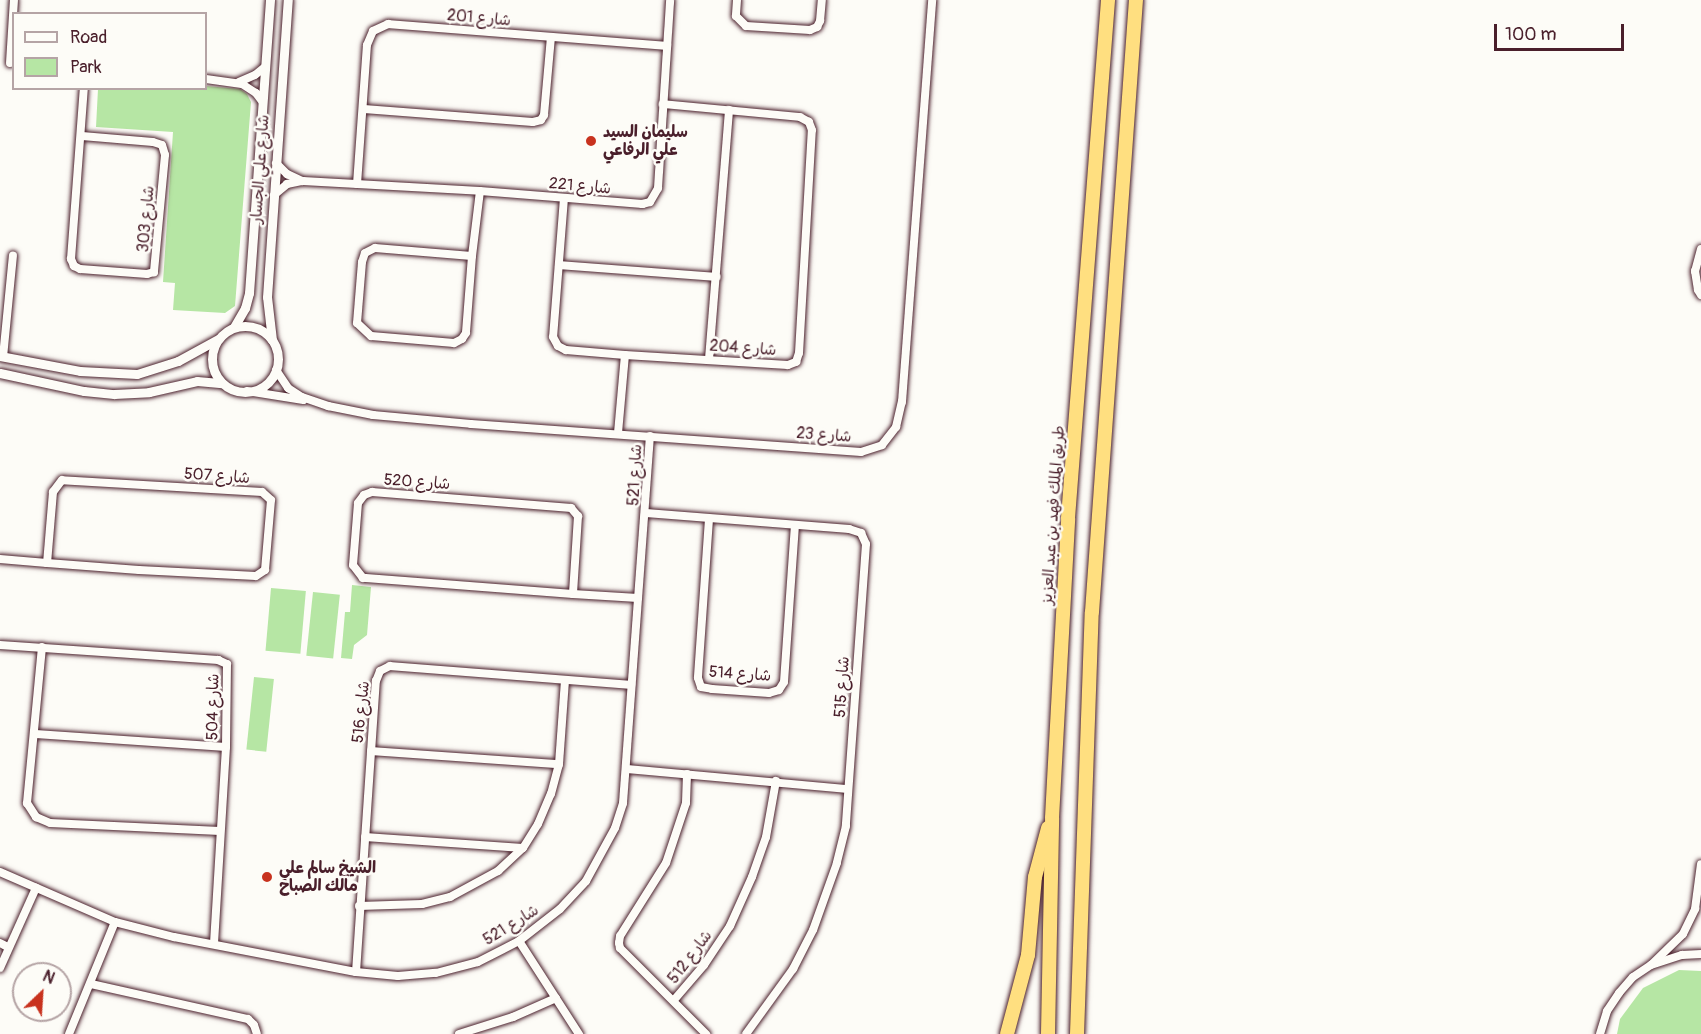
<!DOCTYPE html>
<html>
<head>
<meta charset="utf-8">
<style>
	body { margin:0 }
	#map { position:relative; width:1701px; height:1034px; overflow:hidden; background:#fdfcf7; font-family:Pangolin,"Playpen Sans Arabic",sans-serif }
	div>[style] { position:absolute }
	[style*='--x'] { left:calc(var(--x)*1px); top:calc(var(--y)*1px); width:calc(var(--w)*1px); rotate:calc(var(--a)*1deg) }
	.green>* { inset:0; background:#b6e6a4; transform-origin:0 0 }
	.roads { filter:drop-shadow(0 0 2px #4a1f2b) drop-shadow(0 0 2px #4a1f2b) }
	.minor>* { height:8px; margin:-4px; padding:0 4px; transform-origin:4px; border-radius:4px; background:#fdfcf7 }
	.tertiary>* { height:9px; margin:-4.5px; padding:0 4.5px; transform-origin:4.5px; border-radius:4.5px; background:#fdfcf7 }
	.tertiary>.ring { margin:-4.5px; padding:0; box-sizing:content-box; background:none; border:9px solid #fdfcf7; border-radius:50% }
	.motorway>* { height:14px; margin:-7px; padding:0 7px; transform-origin:7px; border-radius:7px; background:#ffdf80 }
	.dots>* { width:16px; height:16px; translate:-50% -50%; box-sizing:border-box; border:3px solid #fdfcf7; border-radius:50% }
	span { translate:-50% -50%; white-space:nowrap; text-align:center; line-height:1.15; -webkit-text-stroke:5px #fdfcf7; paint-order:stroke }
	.street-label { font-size:16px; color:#4a1f2b }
	.poi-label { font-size:16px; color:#4a1f2b; font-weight:700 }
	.left { translate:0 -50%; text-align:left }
	.legend { position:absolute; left:12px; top:12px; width:195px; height:78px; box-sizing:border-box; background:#fdfcf7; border:2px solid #b5a4a5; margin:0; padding:8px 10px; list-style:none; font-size:18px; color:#4a1f2b }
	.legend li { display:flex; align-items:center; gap:12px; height:30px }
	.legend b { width:30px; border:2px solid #b5a4a5 }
	.north { position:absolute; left:12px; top:962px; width:60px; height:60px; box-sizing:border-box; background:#fdfcf7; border:2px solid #b5a4a5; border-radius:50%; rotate:25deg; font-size:16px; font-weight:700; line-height:24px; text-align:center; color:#4a1f2b }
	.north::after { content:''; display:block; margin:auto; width:21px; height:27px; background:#c8321e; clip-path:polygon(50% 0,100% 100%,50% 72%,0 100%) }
	.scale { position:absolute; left:1494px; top:24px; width:130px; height:27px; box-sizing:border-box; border:3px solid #4a1f2b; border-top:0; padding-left:8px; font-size:18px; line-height:21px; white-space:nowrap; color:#4a1f2b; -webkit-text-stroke:4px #fdfcf7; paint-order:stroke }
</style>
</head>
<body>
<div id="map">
	<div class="green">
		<div style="clip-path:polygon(206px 86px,240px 89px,247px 94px,251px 102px,235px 306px,225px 313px,173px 310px,175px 283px,163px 282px,173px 132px,96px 127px,98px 89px,206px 88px)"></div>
		<div style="clip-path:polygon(352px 585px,371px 587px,367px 635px,354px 645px,352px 659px,341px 658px,345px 612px,350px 612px)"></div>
		<div style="left:271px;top:588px;width:35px;height:63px;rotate:5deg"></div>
		<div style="left:313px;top:592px;width:27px;height:64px;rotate:6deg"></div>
		<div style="left:254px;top:677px;width:20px;height:73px;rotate:6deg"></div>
		<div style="clip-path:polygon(1679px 970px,1701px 971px,1701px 1034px,1617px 1034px,1620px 1019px,1643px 988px)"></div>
	</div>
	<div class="roads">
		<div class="minor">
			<div style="--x:737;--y:0;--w:16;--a:94"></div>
			<div style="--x:736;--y:16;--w:14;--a:45"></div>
			<div style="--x:746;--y:26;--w:64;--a:3.6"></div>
			<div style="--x:810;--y:30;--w:8;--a:-23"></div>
			<div style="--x:817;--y:27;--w:7;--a:-63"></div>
			<div style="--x:820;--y:21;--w:21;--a:-85"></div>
			<div style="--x:10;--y:63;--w:63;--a:-86.4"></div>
			<div style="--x:206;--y:79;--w:36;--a:8"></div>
			<div style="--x:242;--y:84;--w:17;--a:33"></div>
			<div style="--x:256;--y:93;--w:10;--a:53"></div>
			<div style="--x:239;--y:82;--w:17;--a:-24"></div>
			<div style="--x:255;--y:75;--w:13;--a:-39"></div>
			<div style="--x:364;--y:109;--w:169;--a:4.4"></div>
			<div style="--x:533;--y:122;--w:8;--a:-14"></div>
			<div style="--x:541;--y:120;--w:6;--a:-59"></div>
			<div style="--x:544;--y:115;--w:78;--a:-84.9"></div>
			<div style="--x:82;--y:136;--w:71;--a:4.8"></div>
			<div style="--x:153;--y:142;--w:9;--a:18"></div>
			<div style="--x:162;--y:145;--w:10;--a:73"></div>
			<div style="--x:165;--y:155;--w:118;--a:95.4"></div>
			<div style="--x:154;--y:272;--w:7;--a:164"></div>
			<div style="--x:147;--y:274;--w:67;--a:-175.7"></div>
			<div style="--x:80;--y:269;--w:7;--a:-153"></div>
			<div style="--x:74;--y:266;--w:8;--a:-113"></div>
			<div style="--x:71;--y:259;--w:171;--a:-85.7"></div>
			<div style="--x:276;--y:163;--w:16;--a:45"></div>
			<div style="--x:287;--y:174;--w:17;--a:25"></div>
			<div style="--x:357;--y:184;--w:139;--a:-85.9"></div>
			<div style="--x:367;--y:45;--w:15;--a:-67"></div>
			<div style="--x:373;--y:31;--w:17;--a:-25"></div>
			<div style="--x:388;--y:24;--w:280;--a:4.5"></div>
			<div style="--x:274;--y:195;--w:17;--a:-40"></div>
			<div style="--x:287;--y:184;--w:16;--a:-11"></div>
			<div style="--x:303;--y:181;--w:177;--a:3.2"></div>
			<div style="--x:480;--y:191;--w:163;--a:4.6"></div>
			<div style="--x:642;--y:204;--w:8;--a:-14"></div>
			<div style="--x:650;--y:202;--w:16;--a:-60"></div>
			<div style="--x:658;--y:188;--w:188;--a:-86.3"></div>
			<div style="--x:564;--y:198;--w:139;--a:94.5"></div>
			<div style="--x:553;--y:337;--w:10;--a:61"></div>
			<div style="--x:558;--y:346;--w:9;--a:27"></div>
			<div style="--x:566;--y:350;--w:59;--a:4.8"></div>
			<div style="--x:625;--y:355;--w:163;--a:3.5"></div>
			<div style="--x:788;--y:365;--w:9;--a:-21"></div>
			<div style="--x:796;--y:362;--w:9;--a:-72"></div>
			<div style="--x:799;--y:353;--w:223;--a:-86.7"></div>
			<div style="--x:812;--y:130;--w:9;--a:-111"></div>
			<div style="--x:809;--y:122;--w:10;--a:-151"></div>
			<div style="--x:800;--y:117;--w:138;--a:-174.6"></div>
			<div style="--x:1701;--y:249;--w:23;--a:105"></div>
			<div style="--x:1695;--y:271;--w:19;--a:81"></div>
			<div style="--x:1698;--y:290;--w:6;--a:59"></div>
			<div style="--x:472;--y:256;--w:77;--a:94.5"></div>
			<div style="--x:466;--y:333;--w:7;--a:124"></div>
			<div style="--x:462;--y:339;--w:9;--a:153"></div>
			<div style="--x:454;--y:343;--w:83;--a:-175.2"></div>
			<div style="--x:371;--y:336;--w:19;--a:-137"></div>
			<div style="--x:357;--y:323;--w:61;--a:-85.3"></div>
			<div style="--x:362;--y:262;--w:9;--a:-72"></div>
			<div style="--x:365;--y:253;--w:11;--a:-27"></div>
			<div style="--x:375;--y:248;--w:97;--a:4.7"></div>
			<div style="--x:472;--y:256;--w:65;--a:-83"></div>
			<div style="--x:559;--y:265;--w:158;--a:4.3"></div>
			<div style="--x:3;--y:357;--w:102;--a:-84.4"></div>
			<div style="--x:709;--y:359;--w:250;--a:-85.4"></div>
			<div style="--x:276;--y:370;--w:22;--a:56"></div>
			<div style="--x:288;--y:388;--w:17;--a:33"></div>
			<div style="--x:302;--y:397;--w:28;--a:19"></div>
			<div style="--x:328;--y:406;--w:46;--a:11.3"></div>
			<div style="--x:373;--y:415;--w:98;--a:5.2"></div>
			<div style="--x:471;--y:424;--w:391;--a:4.1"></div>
			<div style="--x:861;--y:452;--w:22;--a:-18"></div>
			<div style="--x:882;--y:445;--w:23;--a:-52"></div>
			<div style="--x:896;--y:427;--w:26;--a:-77"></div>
			<div style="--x:902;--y:402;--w:403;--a:-85.7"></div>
			<div style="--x:247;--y:391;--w:57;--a:9.1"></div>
			<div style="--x:618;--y:433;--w:78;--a:-84.9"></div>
			<div style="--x:646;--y:513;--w:204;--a:4.5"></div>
			<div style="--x:849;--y:529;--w:13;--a:18"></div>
			<div style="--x:861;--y:533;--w:12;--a:66"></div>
			<div style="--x:866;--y:544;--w:283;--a:94.1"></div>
			<div style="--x:846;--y:826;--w:38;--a:104"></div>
			<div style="--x:837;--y:863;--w:71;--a:109.7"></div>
			<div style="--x:813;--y:930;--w:44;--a:117.1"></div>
			<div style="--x:793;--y:969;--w:80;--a:125.9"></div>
			<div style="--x:709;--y:519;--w:159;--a:94"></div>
			<div style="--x:698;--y:678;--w:9;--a:72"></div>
			<div style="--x:701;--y:687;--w:11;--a:10"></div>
			<div style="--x:712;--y:689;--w:57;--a:4"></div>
			<div style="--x:769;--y:693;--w:10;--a:-17"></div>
			<div style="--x:779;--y:690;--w:9;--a:-58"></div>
			<div style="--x:784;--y:682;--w:156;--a:-86"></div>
			<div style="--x:0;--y:559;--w:47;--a:4.9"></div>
			<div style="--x:47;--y:563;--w:92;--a:4.4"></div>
			<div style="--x:139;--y:570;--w:117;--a:2.9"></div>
			<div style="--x:256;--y:576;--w:11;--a:-34"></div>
			<div style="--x:265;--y:570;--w:70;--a:-85.1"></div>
			<div style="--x:271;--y:500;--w:12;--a:-138"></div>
			<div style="--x:262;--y:492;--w:200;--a:-176.6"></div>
			<div style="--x:62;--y:480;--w:15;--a:127"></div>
			<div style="--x:53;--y:492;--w:71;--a:94.8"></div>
			<div style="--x:573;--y:594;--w:211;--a:-175.6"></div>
			<div style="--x:363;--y:578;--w:16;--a:-128"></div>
			<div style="--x:353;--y:565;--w:62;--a:-85.4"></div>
			<div style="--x:358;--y:503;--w:10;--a:-53"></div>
			<div style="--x:364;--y:495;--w:9;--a:-21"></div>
			<div style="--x:372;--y:492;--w:200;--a:4.6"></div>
			<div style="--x:571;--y:508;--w:11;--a:49"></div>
			<div style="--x:578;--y:516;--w:78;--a:93.7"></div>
			<div style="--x:573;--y:594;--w:65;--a:3.5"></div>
			<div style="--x:0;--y:645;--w:219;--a:3.9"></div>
			<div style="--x:218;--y:660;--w:10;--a:24"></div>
			<div style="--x:227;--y:664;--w:83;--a:90.7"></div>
			<div style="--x:226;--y:747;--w:197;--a:93.5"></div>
			<div style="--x:42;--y:647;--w:157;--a:95.5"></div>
			<div style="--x:27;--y:803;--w:17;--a:57"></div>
			<div style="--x:36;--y:817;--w:15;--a:23"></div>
			<div style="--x:50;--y:823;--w:170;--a:2.7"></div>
			<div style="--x:36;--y:734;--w:190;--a:3.9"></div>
			<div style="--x:371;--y:751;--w:188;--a:4"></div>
			<div style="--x:627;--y:769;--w:222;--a:5.2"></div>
			<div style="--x:687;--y:774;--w:29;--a:92"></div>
			<div style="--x:686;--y:803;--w:63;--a:108.4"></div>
			<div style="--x:666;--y:863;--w:86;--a:122.2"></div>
			<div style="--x:620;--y:936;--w:7;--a:98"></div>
			<div style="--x:619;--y:943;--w:5;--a:79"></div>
			<div style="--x:620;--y:948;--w:122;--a:45"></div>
			<div style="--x:365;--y:837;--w:158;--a:4"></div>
			<div style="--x:0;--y:872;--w:125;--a:23.5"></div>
			<div style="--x:115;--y:922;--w:61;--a:14.3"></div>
			<div style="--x:174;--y:937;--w:185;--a:10.9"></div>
			<div style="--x:356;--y:972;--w:42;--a:5.4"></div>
			<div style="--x:398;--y:976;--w:38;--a:-5"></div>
			<div style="--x:436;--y:973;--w:43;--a:-14.7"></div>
			<div style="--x:478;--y:962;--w:46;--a:-27.1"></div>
			<div style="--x:519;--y:941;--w:52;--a:-38"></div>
			<div style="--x:560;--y:909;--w:38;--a:-47"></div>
			<div style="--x:586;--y:881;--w:60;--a:-61.3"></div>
			<div style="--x:615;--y:828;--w:26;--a:-72"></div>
			<div style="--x:623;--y:803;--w:368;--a:-85.8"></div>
			<div style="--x:359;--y:906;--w:63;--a:-1.8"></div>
			<div style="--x:422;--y:904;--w:29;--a:-14"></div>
			<div style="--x:450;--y:897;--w:55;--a:-28.4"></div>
			<div style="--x:498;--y:871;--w:34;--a:-43"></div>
			<div style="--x:523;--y:848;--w:28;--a:-58"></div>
			<div style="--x:538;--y:824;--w:33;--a:-67"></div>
			<div style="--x:551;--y:794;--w:31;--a:-75"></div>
			<div style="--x:559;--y:764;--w:84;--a:-85.9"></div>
			<div style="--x:519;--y:941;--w:111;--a:57.2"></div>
			<div style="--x:0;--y:943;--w:9;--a:27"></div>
			<div style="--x:1652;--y:964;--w:43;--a:-44.1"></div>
			<div style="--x:1683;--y:934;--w:28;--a:-64"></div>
			<div style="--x:1695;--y:909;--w:45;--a:-82.4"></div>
			<div style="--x:0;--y:968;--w:88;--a:-65.8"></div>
			<div style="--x:356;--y:972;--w:292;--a:-86.1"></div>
			<div style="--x:376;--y:681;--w:11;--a:-68"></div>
			<div style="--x:380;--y:671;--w:11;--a:-27"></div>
			<div style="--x:390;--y:666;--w:242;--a:4.5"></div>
			<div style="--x:91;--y:984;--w:161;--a:12.6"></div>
			<div style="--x:248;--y:1019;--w:8;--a:45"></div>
			<div style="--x:254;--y:1025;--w:9;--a:72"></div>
			<div style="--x:674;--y:1000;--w:46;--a:-49.4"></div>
			<div style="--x:704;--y:965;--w:47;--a:-56.3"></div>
			<div style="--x:730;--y:926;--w:54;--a:-65.8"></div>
			<div style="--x:752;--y:877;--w:42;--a:-70.7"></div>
			<div style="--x:766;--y:837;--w:57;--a:-79.9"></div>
			<div style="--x:69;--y:1034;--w:121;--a:-67.7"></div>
			<div style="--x:459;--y:1034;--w:57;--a:-17.5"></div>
			<div style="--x:513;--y:1017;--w:47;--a:-23.8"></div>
			<div style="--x:1600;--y:1034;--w:24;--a:-73"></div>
			<div style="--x:1607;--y:1011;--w:22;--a:-56"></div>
			<div style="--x:1619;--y:993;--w:21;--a:-49"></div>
			<div style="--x:1633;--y:977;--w:22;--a:-34"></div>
			<div style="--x:1651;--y:965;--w:33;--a:-18"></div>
			<div style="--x:1682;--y:955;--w:19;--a:-3"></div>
		</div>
		<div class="tertiary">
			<div class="ring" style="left:212px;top:326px;width:57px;height:57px"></div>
			<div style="--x:234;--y:327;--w:22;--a:-60"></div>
			<div style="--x:245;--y:308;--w:16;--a:-75"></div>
			<div style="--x:249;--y:293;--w:294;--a:-85.9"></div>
			<div style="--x:272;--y:340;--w:43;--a:-96.6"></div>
			<div style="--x:267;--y:297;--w:298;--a:-86"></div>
			<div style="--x:0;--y:356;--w:81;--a:10.6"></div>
			<div style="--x:80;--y:371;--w:57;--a:3"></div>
			<div style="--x:137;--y:374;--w:43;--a:-17.6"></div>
			<div style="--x:178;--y:361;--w:46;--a:-28.8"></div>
			<div style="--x:0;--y:373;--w:86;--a:12.1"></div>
			<div style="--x:84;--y:391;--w:30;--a:6"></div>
			<div style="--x:114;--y:394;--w:35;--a:-3"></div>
			<div style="--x:149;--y:392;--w:49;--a:-12.9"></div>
			<div style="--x:197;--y:381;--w:25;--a:5"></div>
		</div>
		<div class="motorway">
			<div style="--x:1007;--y:1034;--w:82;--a:-75.1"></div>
			<div style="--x:1028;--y:955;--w:78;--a:-84.9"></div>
			<div style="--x:1035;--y:877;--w:51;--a:-75.1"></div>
			<div style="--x:1048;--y:1034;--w:216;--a:-88.9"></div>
			<div style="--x:1052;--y:818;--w:300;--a:-86.9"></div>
			<div style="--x:1068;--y:518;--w:520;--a:-85.58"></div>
			<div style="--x:1077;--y:1034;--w:422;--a:-88"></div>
			<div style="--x:1092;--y:612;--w:614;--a:-85.89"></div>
		</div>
	</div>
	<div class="dots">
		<div style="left:591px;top:141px;background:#c8321e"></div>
		<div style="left:267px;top:877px;background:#c8321e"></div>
	</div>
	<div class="street-label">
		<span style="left:479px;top:18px;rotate:5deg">شارع 201</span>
		<span style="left:260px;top:169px;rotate:-86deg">شارع علي الجسار</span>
		<span style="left:580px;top:186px;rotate:5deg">شارع 221</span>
		<span style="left:146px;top:219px;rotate:-85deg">شارع 303</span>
		<span style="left:743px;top:348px;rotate:4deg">شارع 204</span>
		<span style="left:824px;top:435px;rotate:4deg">شارع 23</span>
		<span style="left:635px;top:475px;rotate:-87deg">شارع 521</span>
		<span style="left:217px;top:476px;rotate:4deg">شارع 507</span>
		<span style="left:417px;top:482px;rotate:4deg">شارع 520</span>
		<span style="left:1053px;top:515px;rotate:-86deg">طريق الملك فهد بن عبد العزيز</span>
		<span style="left:740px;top:674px;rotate:4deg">شارع 514</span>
		<span style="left:842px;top:687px;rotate:-86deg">شارع 515</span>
		<span style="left:213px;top:707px;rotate:-89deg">شارع 504</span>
		<span style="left:361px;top:712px;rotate:-84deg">شارع 516</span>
		<span style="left:511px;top:925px;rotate:-32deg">شارع 521</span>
		<span style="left:690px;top:957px;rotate:-53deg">شارع 512</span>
	</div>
	<div class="poi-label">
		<span class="left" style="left:603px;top:141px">سليمان السيد<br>علي الرفاعي</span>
		<span class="left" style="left:279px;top:877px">الشيخ سالم علي<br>مالك الصباح</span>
	</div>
	<ul class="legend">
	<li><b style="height:8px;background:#fdfcf7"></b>Road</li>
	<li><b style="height:16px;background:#b6e6a4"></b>Park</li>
	</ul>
	<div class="north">N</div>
	<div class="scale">100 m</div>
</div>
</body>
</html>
